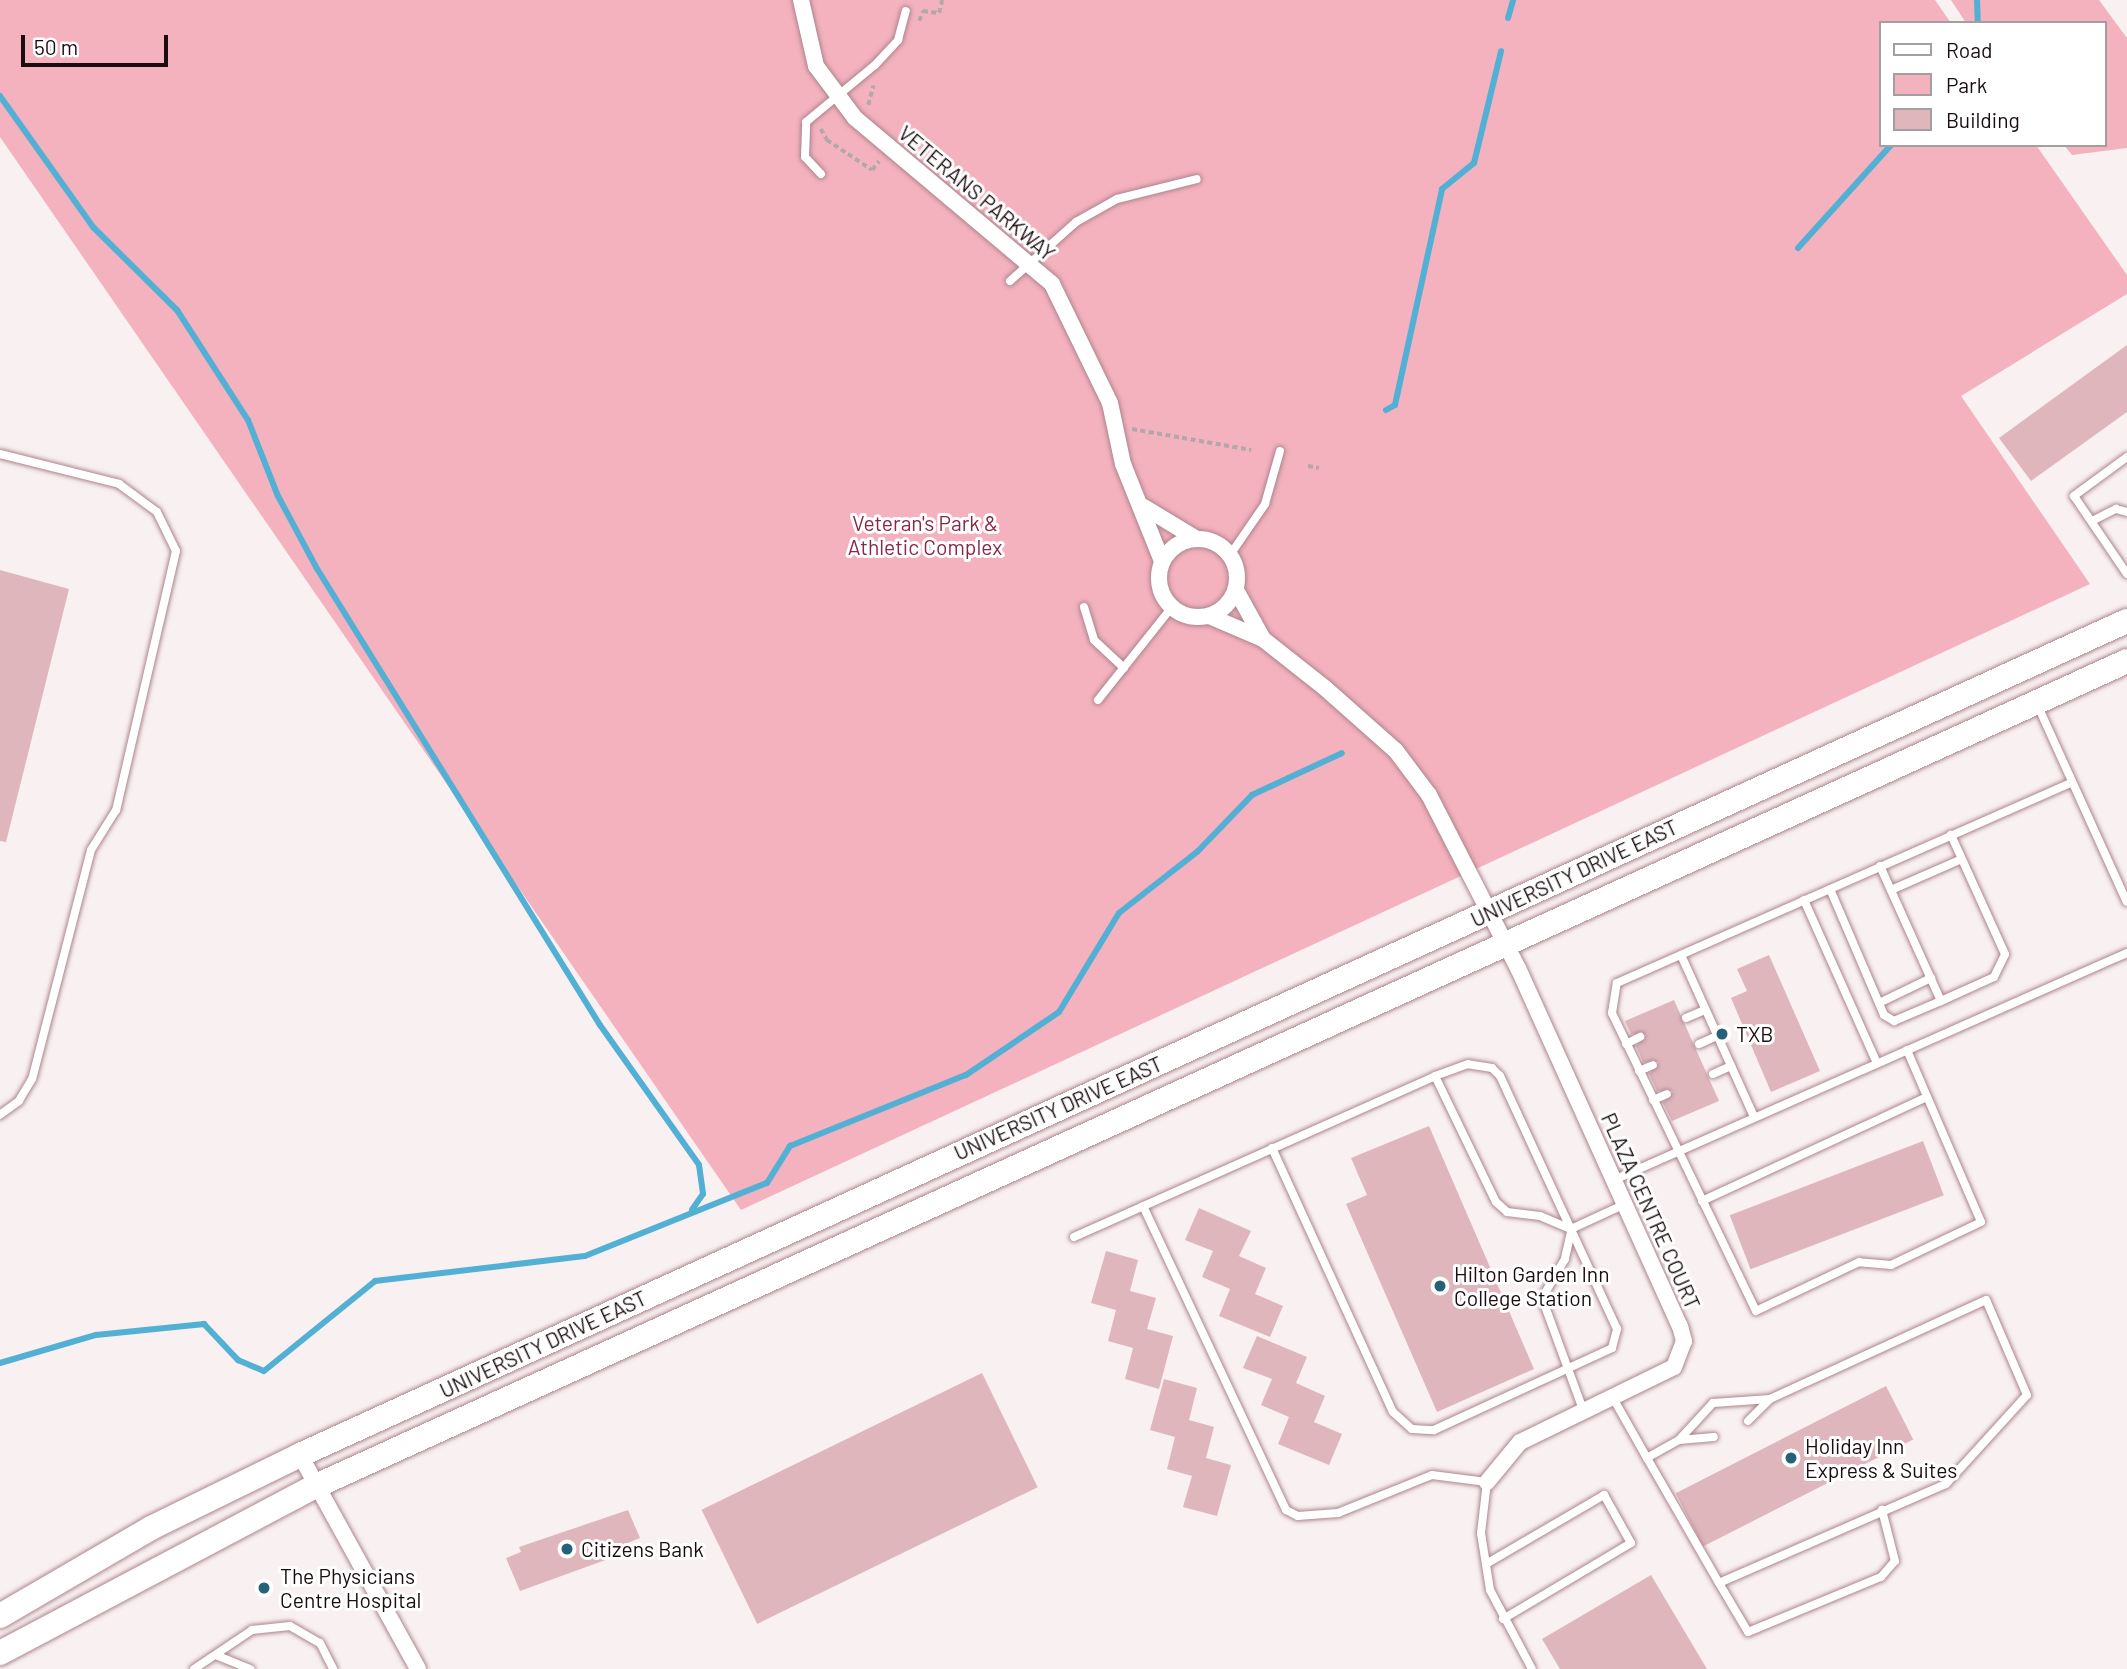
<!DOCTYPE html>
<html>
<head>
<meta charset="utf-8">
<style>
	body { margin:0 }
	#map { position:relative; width:2127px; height:1669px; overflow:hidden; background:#f9f0f1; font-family:Barlow,sans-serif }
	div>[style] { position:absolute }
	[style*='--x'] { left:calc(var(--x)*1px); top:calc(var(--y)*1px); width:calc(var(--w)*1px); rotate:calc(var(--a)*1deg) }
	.green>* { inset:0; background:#f4b1be }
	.stream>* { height:6px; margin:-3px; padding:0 3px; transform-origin:3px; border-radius:3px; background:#53b0d5 }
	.building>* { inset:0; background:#e0b6bd; transform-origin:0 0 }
	.path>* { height:3.5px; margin-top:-1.75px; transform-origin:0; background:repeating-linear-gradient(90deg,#b2a7a9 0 5px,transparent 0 8.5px) }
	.roads { filter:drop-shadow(0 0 2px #ac858c) drop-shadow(0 0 2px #ac858c) }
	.lane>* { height:8px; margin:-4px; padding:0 4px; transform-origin:4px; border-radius:4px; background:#fff }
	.street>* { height:16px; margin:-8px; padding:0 8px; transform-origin:8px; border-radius:8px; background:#fff }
	.street>.ring { margin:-8px; padding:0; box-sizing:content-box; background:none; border:16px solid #fff; border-radius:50% }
	.primary>* { height:24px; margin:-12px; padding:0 12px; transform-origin:12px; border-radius:12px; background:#fff }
	.dots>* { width:19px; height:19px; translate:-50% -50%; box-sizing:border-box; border:4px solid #fff; border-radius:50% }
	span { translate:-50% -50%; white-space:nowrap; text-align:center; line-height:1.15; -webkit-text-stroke:6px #fff; paint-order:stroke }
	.street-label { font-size:21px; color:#1a0c0f }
	.park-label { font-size:21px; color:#892745 }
	.poi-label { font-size:21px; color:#1a0c0f }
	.left { translate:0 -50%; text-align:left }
	.legend { position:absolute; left:1879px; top:21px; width:228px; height:126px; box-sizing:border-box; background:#fff; border:2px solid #a39e9f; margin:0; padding:9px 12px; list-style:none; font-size:21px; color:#1a0c0f }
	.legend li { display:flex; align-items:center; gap:14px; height:35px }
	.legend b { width:35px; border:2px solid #a39e9f }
	.scale { position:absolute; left:21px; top:35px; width:147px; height:32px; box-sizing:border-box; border:4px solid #1a0c0f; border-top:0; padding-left:9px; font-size:21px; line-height:24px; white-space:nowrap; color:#1a0c0f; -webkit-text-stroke:5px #fff; paint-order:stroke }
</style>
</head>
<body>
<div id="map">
	<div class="green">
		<div style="clip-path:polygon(0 0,1935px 0,1951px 23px,1880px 23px,1880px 145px,2036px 145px,2127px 275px,2127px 294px,1961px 396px,2090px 584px,741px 1210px,0 137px)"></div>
		<div style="clip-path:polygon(1951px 0,2099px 0,2127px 38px,2127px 148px,2072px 155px,2064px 145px,2104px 145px,2104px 23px,1966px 23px)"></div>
	</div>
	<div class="stream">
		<div style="--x:1977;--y:0;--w:23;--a:88"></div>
		<div style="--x:1508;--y:18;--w:19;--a:-74"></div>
		<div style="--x:0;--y:96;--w:161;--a:54.6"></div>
		<div style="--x:93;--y:227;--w:118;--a:44.7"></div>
		<div style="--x:177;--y:310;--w:131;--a:57.2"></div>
		<div style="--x:248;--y:420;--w:82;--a:68.5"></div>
		<div style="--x:278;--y:496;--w:81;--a:61.8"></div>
		<div style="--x:316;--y:567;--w:539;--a:58.2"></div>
		<div style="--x:600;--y:1025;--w:171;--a:54.7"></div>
		<div style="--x:699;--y:1165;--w:29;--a:82"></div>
		<div style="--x:703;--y:1194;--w:19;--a:125"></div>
		<div style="--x:1798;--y:248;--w:139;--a:-47.9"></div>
		<div style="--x:1386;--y:410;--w:10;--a:-29"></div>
		<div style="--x:1395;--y:405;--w:221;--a:-77.7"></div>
		<div style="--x:1442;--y:189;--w:41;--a:-39.1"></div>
		<div style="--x:1474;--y:163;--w:115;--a:-76.4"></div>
		<div style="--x:0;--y:1363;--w:100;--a:-16.3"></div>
		<div style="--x:96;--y:1335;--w:109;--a:-5.8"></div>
		<div style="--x:204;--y:1324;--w:50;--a:46.6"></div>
		<div style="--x:238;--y:1360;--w:28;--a:23"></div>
		<div style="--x:264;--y:1371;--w:143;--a:-39"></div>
		<div style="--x:375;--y:1281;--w:211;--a:-6.8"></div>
		<div style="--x:585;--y:1256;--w:196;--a:-21.9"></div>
		<div style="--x:767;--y:1183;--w:44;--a:-58.1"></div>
		<div style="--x:790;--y:1146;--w:190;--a:-22"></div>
		<div style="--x:966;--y:1075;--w:112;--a:-34.1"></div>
		<div style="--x:1059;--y:1012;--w:116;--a:-58.8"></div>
		<div style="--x:1119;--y:913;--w:100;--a:-38.1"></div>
		<div style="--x:1198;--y:851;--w:78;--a:-46"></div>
		<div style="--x:1252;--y:795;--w:99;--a:-25"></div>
	</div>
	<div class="building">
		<div style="clip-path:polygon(2127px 345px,2127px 412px,2031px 481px,1999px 438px)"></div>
		<div style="clip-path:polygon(0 570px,69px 589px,6px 842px,0 841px)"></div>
		<div style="clip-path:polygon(1769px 955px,1820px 1071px,1771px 1092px,1731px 998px,1747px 991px,1737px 969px)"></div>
		<div style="clip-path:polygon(1674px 1000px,1719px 1101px,1672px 1121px,1663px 1103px,1673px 1091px,1657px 1091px,1649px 1074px,1659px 1062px,1643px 1062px,1636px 1046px,1646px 1035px,1631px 1034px,1625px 1021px)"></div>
		<div style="clip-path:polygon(1429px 1126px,1534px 1369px,1437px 1412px,1346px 1204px,1367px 1195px,1351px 1158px)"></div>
		<div style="left:1923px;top:1141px;width:58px;height:207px;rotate:69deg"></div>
		<div style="clip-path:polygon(1199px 1208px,1251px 1231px,1239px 1256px,1266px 1268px,1255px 1294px,1283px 1306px,1270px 1337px,1219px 1316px,1230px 1289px,1202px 1277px,1213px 1251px,1185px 1240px)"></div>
		<div style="clip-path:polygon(1106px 1251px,1138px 1260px,1130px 1291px,1156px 1298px,1147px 1329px,1173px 1336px,1159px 1389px,1125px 1379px,1133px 1348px,1108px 1341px,1116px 1310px,1091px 1303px)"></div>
		<div style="clip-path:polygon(1257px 1336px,1307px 1357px,1296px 1383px,1325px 1396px,1314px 1422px,1342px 1434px,1329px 1465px,1278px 1444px,1289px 1417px,1261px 1405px,1272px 1379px,1243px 1368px)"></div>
		<div style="left:982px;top:1373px;width:127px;height:312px;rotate:64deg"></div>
		<div style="clip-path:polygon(1164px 1379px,1197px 1388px,1189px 1420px,1214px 1427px,1206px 1458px,1231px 1465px,1217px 1516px,1183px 1507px,1192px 1476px,1167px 1469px,1175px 1437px,1150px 1430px)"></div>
		<div style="left:1886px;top:1386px;width:60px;height:236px;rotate:63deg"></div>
		<div style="clip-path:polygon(628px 1510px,640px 1538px,608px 1551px,611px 1558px,520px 1591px,506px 1558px,521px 1552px,519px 1547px)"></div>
		<div style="clip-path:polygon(1651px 1575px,1707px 1669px,1560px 1669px,1542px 1639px)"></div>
	</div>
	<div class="path">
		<div style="--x:919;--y:21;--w:11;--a:-68"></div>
		<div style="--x:923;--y:11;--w:16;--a:7"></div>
		<div style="--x:939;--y:13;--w:13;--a:-77"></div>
		<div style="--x:868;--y:105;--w:20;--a:-75"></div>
		<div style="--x:821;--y:129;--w:13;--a:61"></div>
		<div style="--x:827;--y:140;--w:54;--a:33.7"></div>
		<div style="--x:872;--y:170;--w:11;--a:-52"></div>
		<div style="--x:1132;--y:429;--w:121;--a:10"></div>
		<div style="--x:1308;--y:466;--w:11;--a:10"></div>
	</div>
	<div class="roads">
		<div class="lane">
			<div style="--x:821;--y:174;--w:23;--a:-133"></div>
			<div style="--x:805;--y:157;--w:35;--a:-88"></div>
			<div style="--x:806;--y:122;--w:89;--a:-39.6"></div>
			<div style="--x:875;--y:65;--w:34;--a:-47"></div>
			<div style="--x:898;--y:40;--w:30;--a:-75"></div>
			<div style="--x:1010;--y:281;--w:89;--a:-41.8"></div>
			<div style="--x:1076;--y:222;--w:47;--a:-29.3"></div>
			<div style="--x:1117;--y:199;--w:82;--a:-14"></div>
			<div style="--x:0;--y:454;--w:123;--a:14.1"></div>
			<div style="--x:119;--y:484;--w:47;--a:36.4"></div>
			<div style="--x:157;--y:512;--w:43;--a:64"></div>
			<div style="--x:176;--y:551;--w:266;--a:103"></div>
			<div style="--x:116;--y:810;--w:47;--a:122"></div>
			<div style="--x:91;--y:850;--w:236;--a:104.4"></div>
			<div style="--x:32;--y:1079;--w:26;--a:121"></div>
			<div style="--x:19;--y:1101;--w:24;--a:144"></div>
			<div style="--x:2127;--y:457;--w:66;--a:143.7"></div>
			<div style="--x:2074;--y:496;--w:94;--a:55.8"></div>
			<div style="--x:2092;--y:521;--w:27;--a:-27"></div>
			<div style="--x:2116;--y:509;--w:11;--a:15"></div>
			<div style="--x:1230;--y:555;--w:62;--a:-55.5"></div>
			<div style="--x:1265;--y:504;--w:55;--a:-74.2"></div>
			<div style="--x:1084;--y:607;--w:34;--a:73"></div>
			<div style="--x:1094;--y:640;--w:41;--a:43"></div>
			<div style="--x:1098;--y:700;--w:119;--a:-51.5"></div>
			<div style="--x:2037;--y:704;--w:217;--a:65.6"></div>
			<div style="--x:1880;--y:866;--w:148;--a:65.7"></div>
			<div style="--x:1941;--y:1001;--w:58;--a:-24.4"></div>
			<div style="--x:1994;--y:977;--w:25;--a:-64"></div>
			<div style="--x:2005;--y:954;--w:131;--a:-114.4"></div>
			<div style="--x:1830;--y:889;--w:137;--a:66.8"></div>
			<div style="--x:1884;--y:1015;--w:12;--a:31"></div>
			<div style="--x:1894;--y:1021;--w:51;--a:-23.1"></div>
			<div style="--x:1891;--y:890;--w:77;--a:-23.6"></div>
			<div style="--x:1804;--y:900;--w:179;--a:65.9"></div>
			<div style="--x:1681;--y:955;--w:178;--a:65.7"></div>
			<div style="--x:1879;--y:1003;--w:58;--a:-25.7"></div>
			<div style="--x:1686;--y:1018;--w:21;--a:-23"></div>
			<div style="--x:1626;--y:1044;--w:16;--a:-27"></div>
			<div style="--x:1699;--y:1044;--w:20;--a:-24"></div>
			<div style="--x:1907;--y:1050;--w:187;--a:66.7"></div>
			<div style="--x:1981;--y:1222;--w:100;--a:154.5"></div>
			<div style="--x:1891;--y:1265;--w:32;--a:-175"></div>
			<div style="--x:1859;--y:1262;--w:114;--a:154.6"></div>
			<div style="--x:1756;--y:1311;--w:331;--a:-115.8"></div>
			<div style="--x:1612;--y:1013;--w:30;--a:-81"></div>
			<div style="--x:1617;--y:983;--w:497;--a:-23.8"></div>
			<div style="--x:1639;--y:1071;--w:15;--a:-23"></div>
			<div style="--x:1713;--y:1074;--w:20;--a:-24"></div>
			<div style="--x:1653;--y:1100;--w:15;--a:-23"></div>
			<div style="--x:1272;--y:1148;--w:290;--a:65.4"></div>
			<div style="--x:1393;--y:1412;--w:25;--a:42"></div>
			<div style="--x:1412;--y:1429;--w:22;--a:3"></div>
			<div style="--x:1434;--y:1430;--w:196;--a:-24.7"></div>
			<div style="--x:1612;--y:1348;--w:20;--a:-75"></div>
			<div style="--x:1617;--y:1329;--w:279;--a:-114.8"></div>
			<div style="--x:1500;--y:1076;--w:11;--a:-135"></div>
			<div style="--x:1492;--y:1068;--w:24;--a:-171"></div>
			<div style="--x:1468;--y:1064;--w:35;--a:160"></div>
			<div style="--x:1614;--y:1180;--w:561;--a:-23.87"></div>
			<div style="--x:1702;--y:1201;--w:248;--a:-24.8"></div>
			<div style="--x:1143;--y:1206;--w:336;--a:64.8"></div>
			<div style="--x:1286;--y:1510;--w:13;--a:27"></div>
			<div style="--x:1298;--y:1516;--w:40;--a:-4.3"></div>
			<div style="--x:1338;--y:1513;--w:101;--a:-22"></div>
			<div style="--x:1432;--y:1475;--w:55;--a:7.3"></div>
			<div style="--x:1487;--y:1482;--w:51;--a:96.7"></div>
			<div style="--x:1481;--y:1533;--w:58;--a:81"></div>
			<div style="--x:1490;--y:1590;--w:89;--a:62"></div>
			<div style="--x:1571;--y:1232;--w:28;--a:103"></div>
			<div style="--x:1565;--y:1259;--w:45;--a:120.5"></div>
			<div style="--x:1542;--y:1298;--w:121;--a:69.8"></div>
			<div style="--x:1074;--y:1237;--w:395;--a:-24"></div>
			<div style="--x:1435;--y:1076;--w:140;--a:64.2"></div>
			<div style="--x:1496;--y:1202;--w:15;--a:42"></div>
			<div style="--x:1507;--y:1212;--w:33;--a:7"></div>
			<div style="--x:1540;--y:1216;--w:34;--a:23"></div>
			<div style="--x:1571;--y:1229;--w:60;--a:-24.8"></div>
			<div style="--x:1613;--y:1398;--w:69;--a:60.5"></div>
			<div style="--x:1647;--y:1458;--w:144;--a:60.1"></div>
			<div style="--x:1719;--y:1583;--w:248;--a:-23.6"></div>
			<div style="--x:1946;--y:1484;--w:120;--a:-47.7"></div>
			<div style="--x:2027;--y:1395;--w:103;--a:-113.3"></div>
			<div style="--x:1986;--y:1300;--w:238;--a:155.4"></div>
			<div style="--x:1770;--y:1399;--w:57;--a:176"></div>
			<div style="--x:1713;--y:1403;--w:50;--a:132.6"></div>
			<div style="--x:1679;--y:1440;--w:37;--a:151"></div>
			<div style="--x:1748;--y:1421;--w:31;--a:-45"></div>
			<div style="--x:1679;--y:1440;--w:35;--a:-5"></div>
			<div style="--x:1486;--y:1564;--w:137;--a:-30.3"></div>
			<div style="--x:1604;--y:1495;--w:55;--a:60.6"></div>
			<div style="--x:1631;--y:1543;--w:149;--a:149.3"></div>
			<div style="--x:1719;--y:1583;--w:57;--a:59.4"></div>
			<div style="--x:1748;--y:1632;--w:144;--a:-22.5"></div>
			<div style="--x:1881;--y:1577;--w:21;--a:-49"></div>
			<div style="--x:1895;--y:1561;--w:53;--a:-104.3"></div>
			<div style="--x:218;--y:1656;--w:35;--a:22"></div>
			<div style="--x:194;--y:1669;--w:70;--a:-33.9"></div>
			<div style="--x:252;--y:1630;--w:38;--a:-6"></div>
			<div style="--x:290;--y:1626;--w:34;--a:30"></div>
			<div style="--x:320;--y:1643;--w:29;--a:63"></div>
		</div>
		<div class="street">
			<div style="--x:801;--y:0;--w:68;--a:77.2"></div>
			<div style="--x:816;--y:66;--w:65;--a:53.1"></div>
			<div style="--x:855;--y:118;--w:258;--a:40.1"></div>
			<div style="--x:1052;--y:284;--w:132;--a:64"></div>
			<div style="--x:1110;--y:403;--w:62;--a:78"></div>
			<div style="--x:1123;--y:464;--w:105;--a:68.1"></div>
			<div style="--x:1144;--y:507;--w:60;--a:31.3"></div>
			<div class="ring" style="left:1159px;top:539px;width:62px;height:62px"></div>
			<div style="--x:1236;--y:590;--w:56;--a:61.1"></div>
			<div style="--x:1209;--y:616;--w:59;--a:23.1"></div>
			<div style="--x:1263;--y:639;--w:79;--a:38.3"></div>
			<div style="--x:1325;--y:688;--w:95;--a:41.6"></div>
			<div style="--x:1396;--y:751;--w:55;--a:53.1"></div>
			<div style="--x:1429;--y:795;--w:195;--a:62.8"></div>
			<div style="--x:1518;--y:968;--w:393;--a:65.7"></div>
			<div style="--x:1680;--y:1326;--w:16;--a:75"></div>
			<div style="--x:1684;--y:1341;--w:28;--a:111"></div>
			<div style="--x:1674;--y:1367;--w:171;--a:154"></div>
			<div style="--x:1520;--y:1442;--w:52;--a:129.5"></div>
			<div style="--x:300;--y:1455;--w:244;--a:61.1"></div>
		</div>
		<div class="primary">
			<div style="--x:0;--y:1616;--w:175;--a:-30.2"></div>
			<div style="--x:151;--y:1528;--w:166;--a:-26.1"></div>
			<div style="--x:300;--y:1455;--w:2008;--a:-24.54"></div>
			<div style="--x:0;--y:1653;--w:357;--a:-27.9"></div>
			<div style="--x:316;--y:1486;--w:1990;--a:-24.49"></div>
		</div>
	</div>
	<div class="dots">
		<div style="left:1722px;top:1034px;background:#256179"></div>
		<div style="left:1440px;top:1286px;background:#256179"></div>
		<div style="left:1791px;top:1458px;background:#256179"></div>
		<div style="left:567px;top:1549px;background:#256179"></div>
		<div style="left:264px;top:1588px;background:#256179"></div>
	</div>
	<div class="street-label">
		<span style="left:977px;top:193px;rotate:40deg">VETERANS PARKWAY</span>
		<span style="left:1574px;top:873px;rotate:-25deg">UNIVERSITY DRIVE EAST</span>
		<span style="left:1058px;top:1108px;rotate:-24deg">UNIVERSITY DRIVE EAST</span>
		<span style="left:1651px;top:1211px;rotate:66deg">PLAZA CENTRE COURT</span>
		<span style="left:543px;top:1344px;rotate:-25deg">UNIVERSITY DRIVE EAST</span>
	</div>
	<div class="park-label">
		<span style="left:925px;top:535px">Veteran's Park &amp;<br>Athletic Complex</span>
	</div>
	<div class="poi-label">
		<span class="left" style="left:1736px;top:1034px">TXB</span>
		<span class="left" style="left:1454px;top:1286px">Hilton Garden Inn<br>College Station</span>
		<span class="left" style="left:1805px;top:1458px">Holiday Inn<br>Express &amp; Suites</span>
		<span class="left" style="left:581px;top:1549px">Citizens Bank</span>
		<span class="left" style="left:280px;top:1588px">The Physicians<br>Centre Hospital</span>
	</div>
	<ul class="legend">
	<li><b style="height:9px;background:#fff"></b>Road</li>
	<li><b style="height:19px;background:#f4b1be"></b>Park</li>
	<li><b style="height:19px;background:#e0b6bd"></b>Building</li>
	</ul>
	<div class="scale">50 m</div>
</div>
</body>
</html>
